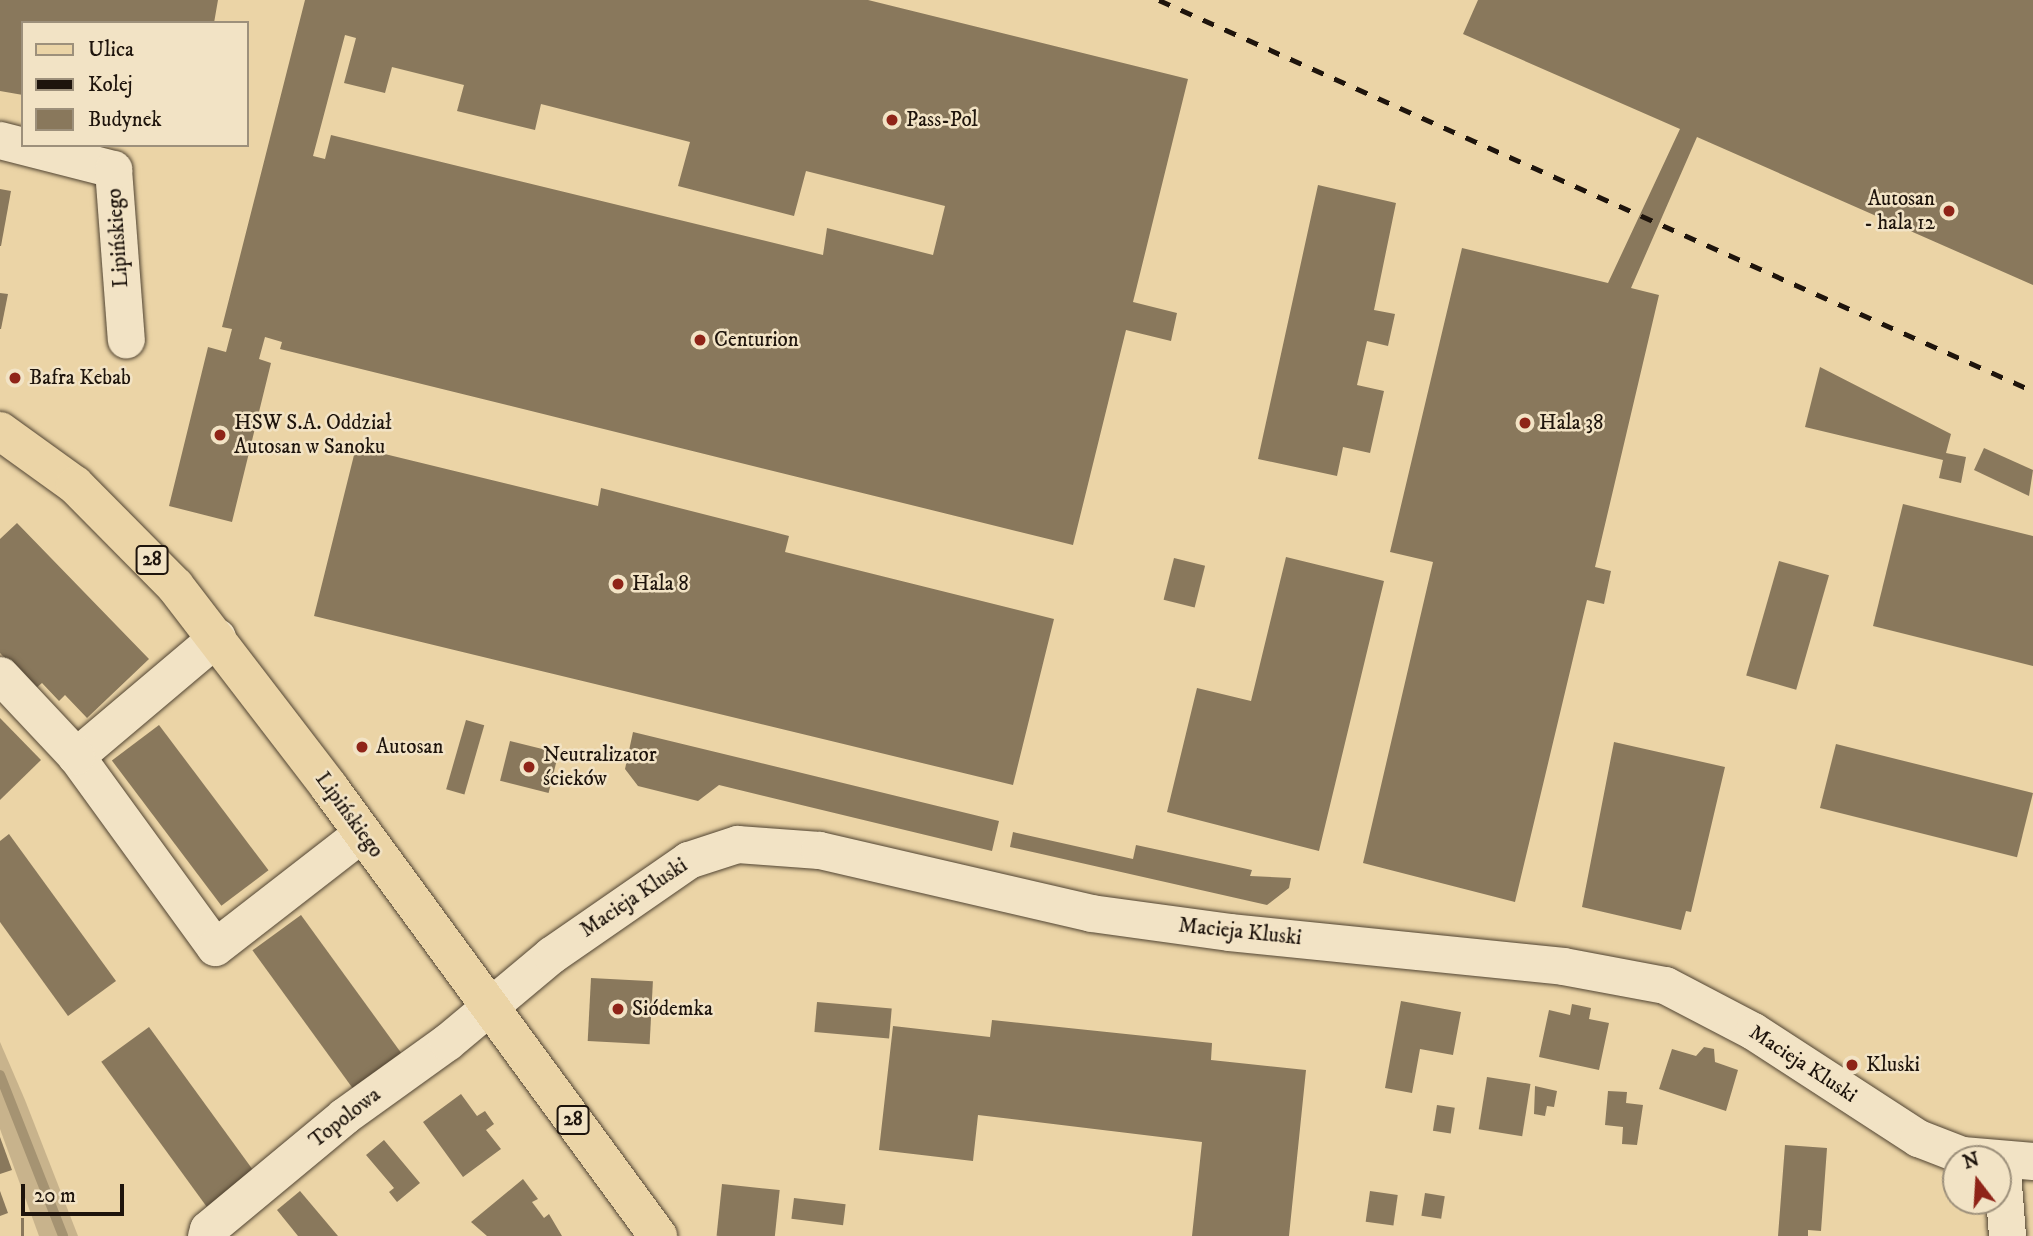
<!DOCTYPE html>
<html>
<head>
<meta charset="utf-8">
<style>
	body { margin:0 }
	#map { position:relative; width:2033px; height:1236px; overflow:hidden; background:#ebd4a6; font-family:"IM FELL DW Pica",serif }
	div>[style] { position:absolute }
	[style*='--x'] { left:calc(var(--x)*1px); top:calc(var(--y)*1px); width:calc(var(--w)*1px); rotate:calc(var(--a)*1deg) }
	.green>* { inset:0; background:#c8b38c }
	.stream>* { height:10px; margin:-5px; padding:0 5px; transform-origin:5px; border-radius:5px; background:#a59372 }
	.building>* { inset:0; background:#89785c; transform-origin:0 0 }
	.roads { filter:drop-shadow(0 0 2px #514432) drop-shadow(0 0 2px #514432) }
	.minor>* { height:37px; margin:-18.5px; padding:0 18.5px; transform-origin:18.5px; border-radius:18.5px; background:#f2e3c5 }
	.major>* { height:38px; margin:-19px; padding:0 19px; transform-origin:19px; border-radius:19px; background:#ebd4a6 }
	.rail>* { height:5px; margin-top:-2.5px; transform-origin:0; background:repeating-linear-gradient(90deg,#1e140c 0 12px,transparent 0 24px) }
	.dots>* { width:19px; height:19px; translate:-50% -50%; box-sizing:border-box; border:4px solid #f2e3c5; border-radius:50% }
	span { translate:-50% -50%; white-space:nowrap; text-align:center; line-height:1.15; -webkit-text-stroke:5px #f2e3c5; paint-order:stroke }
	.shield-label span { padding:2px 5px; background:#f2e3c5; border:2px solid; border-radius:5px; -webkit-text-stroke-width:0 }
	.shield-label { font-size:19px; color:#1e140c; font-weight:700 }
	.poi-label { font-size:21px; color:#1e140c }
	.left { translate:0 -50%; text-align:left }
	.right { translate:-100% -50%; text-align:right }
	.street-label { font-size:21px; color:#1e140c }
	.legend { position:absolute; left:21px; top:21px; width:228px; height:126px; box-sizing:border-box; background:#f2e3c5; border:2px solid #9d907b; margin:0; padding:9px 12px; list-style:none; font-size:21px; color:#1e140c }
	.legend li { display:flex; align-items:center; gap:14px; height:35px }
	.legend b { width:35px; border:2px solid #9d907b }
	.north { position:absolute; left:1942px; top:1145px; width:70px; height:70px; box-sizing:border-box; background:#f2e3c5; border:2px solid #9d907b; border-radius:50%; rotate:343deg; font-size:19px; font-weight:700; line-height:28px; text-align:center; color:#1e140c }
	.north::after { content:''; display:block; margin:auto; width:24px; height:32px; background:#8f2418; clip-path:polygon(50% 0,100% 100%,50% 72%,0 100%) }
	.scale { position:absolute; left:21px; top:1184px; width:103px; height:32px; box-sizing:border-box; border:4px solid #1e140c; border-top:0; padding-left:9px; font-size:21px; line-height:24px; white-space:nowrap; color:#1e140c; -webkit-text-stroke:5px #f2e3c5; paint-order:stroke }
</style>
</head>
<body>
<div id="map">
	<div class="green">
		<div style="clip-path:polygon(0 1042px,25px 1100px,78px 1236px,39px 1236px,0 1129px)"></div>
	</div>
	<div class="stream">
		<div style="--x:0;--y:1075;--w:173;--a:68.6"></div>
	</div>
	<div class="building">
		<div style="clip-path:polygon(0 0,218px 0,214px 23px,23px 23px,23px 95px,0 91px)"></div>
		<div style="clip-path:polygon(evenodd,305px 0,868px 0,1188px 79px,1133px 302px,1177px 313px,1171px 341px,1126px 330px,1073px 545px,280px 349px,282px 342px,265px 337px,259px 359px,271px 363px,232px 522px,169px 506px,208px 347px,226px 352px,232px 329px,222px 327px,305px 0,345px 35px,356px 38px,344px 83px,385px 93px,392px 67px,464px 85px,457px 111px,535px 130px,541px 104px,690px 142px,678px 186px,794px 216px,806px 171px,945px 206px,933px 255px,827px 228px,823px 255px,331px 135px,325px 159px,313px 156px,345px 35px)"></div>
		<div style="clip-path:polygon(1478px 0,2033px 0,2033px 285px,1697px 137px,1631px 288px,1659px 295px,1595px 567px,1611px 571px,1604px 604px,1587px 600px,1515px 902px,1363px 863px,1433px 562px,1390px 552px,1462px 248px,1608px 283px,1680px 129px,1463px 34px)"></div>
		<div style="clip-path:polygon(1318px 185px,1396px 203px,1374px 310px,1395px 314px,1388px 346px,1367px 341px,1357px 385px,1384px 391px,1370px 453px,1343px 447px,1337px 476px,1258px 459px)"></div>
		<div style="clip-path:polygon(0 189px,11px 191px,1px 246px,0 246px)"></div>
		<div style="clip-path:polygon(0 293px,8px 294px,1px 329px,0 329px)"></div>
		<div style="clip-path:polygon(1820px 367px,1951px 434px,1946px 453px,1966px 457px,1961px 483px,1939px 478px,1943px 460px,1805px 427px)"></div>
		<div style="clip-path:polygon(356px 447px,598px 506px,601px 488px,789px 536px,785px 552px,1054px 619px,1013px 785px,314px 616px)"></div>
		<div style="clip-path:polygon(1984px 448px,2033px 470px,2029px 496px,1974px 470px)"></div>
		<div style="clip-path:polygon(1903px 504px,2033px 536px,2033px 666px,1873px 626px)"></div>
		<div style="clip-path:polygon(17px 523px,149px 659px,87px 718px,65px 695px,59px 701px,42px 683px,35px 689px,0 653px,0 539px)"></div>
		<div style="clip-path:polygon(1286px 557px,1384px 581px,1319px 851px,1167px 812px,1197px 688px,1251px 701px)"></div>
		<div style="left:1174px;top:558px;width:32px;height:43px;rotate:14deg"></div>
		<div style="left:1779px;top:561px;width:52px;height:119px;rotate:16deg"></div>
		<div style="clip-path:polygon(0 718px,41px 760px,0 800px)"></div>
		<div style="left:466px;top:720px;width:19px;height:72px;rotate:16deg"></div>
		<div style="left:159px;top:725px;width:182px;height:59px;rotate:53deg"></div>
		<div style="clip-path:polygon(633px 732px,999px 821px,992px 851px,719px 785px,698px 801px,638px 786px,625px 769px)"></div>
		<div style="left:510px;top:741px;width:50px;height:41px;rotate:14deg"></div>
		<div style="clip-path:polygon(1614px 742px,1725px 767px,1691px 912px,1686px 911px,1681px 930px,1582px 907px)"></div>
		<div style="left:1836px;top:744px;width:203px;height:66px;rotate:14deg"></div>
		<div style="clip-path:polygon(1013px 832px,1133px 859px,1136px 845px,1252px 870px,1250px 876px,1291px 878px,1289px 888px,1267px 905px,1010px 847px)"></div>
		<div style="clip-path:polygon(9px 834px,116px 981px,68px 1016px,0 922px,0 841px)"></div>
		<div style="left:301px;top:915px;width:181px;height:60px;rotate:54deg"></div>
		<div style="left:591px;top:978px;width:62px;height:63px;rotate:3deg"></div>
		<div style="clip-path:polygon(1401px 1001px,1461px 1012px,1453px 1055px,1420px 1049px,1412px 1093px,1385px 1088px)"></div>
		<div style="left:817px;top:1002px;width:75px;height:30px;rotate:5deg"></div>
		<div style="clip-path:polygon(1572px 1004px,1591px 1008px,1589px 1019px,1609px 1023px,1599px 1070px,1539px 1057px,1549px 1010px,1570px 1015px)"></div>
		<div style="clip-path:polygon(992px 1020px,1212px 1043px,1211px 1060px,1306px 1070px,1289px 1236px,1192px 1236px,1202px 1142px,978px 1115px,973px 1161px,879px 1150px,893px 1026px,990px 1037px)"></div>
		<div style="left:149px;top:1027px;width:180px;height:59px;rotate:54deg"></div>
		<div style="clip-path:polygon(1704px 1047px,1714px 1049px,1715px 1062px,1738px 1070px,1726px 1111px,1659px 1089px,1672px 1049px,1696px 1056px)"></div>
		<div style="left:1487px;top:1077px;width:44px;height:53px;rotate:9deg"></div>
		<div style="clip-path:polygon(1535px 1086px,1557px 1091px,1554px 1107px,1547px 1106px,1545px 1116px,1534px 1114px)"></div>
		<div style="clip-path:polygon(1608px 1091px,1627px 1092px,1626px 1103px,1643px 1105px,1637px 1145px,1622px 1144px,1623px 1127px,1605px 1125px)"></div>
		<div style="clip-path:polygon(461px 1094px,477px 1116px,485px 1111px,494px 1124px,486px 1130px,501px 1149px,463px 1177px,423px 1122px)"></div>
		<div style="left:1437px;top:1105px;width:18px;height:26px;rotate:9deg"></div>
		<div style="clip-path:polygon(0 1137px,12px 1170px,0 1174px)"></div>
		<div style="clip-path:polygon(384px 1140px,420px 1183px,397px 1202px,389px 1192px,394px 1188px,366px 1155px)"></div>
		<div style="clip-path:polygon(1785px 1145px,1827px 1148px,1821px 1231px,1808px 1230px,1808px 1236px,1778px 1236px)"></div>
		<div style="clip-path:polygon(523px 1179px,538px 1199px,532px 1202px,544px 1218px,549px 1214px,562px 1236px,487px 1236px,471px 1222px)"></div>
		<div style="left:722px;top:1184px;width:58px;height:52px;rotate:6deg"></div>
		<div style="clip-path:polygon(0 1191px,8px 1213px,0 1216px)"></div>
		<div style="clip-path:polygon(300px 1191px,338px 1236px,298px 1236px,277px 1210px)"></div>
		<div style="left:1370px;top:1191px;width:28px;height:31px;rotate:8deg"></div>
		<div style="left:1425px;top:1193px;width:20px;height:23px;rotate:9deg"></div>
		<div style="left:794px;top:1198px;width:52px;height:21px;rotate:7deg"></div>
		<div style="left:21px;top:1218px;width:3px;height:19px"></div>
	</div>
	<div class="roads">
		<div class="minor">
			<div style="--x:0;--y:140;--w:117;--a:14.4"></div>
			<div style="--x:113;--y:169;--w:171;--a:85.7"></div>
			<div style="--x:217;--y:637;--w:185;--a:139.8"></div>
			<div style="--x:76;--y:756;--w:236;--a:54"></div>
			<div style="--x:215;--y:947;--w:186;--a:-37.8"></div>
			<div style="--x:0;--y:675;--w:111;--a:46.8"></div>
			<div style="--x:2001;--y:1159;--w:77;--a:85.5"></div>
			<div style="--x:206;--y:1236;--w:7;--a:-74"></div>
			<div style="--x:208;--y:1229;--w:177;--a:-39.7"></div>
			<div style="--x:344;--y:1116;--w:127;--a:-35.7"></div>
			<div style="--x:447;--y:1042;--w:136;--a:-39.9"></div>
			<div style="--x:551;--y:955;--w:167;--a:-34.7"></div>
			<div style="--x:688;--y:860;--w:52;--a:-18.1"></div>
			<div style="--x:737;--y:844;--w:82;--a:4.2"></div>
			<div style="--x:819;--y:850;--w:279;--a:13"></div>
			<div style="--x:1091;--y:913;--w:139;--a:7.8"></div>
			<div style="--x:1229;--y:932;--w:336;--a:5.8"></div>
			<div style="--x:1563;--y:966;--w:104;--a:10.6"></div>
			<div style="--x:1665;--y:985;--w:99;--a:27.6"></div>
			<div style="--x:1753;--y:1031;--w:197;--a:33"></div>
			<div style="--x:1918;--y:1138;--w:47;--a:21.1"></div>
			<div style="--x:1962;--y:1155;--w:71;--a:4.8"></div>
		</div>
		<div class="major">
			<div style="--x:0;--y:431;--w:92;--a:35.8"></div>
			<div style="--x:75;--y:485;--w:142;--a:45.3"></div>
			<div style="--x:175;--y:586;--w:253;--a:52.5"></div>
			<div style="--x:329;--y:787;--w:557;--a:53.77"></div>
		</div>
	</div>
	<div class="rail">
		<div style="--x:1159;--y:0;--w:957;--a:24.1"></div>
	</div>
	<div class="dots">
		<div style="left:892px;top:120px;background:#8f2418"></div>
		<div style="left:1949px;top:211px;background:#8f2418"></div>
		<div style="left:700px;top:340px;background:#8f2418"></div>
		<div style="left:15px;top:378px;background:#8f2418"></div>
		<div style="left:1525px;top:423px;background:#8f2418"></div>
		<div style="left:220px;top:435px;background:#8f2418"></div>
		<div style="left:618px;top:584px;background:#8f2418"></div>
		<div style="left:362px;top:747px;background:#8f2418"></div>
		<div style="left:529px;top:767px;background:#8f2418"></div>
		<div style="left:618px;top:1009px;background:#8f2418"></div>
		<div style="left:1852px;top:1065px;background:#8f2418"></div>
	</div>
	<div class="shield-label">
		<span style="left:152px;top:560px">28</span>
		<span style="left:573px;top:1120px">28</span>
	</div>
	<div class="poi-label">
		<span class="left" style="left:906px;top:120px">Pass-Pol</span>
		<span class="right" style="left:1935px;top:211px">Autosan<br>- hala 12</span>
		<span class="left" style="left:714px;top:340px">Centurion</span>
		<span class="left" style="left:29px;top:378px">Bafra Kebab</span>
		<span class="left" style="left:234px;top:435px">HSW S.A. Oddział<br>Autosan w Sanoku</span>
		<span class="left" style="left:1539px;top:423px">Hala 38</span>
		<span class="left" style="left:632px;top:584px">Hala 8</span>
		<span class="left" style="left:376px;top:747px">Autosan</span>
		<span class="left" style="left:543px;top:767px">Neutralizator<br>ścieków</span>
		<span class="left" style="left:632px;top:1009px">Siódemka</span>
		<span class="left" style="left:1866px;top:1065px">Kluski</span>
	</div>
	<div class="street-label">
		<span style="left:118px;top:238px;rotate:-94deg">Lipińskiego</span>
		<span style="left:349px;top:815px;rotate:54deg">Lipińskiego</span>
		<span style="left:634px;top:898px;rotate:-34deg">Macieja Kluski</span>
		<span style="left:1240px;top:932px;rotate:6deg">Macieja Kluski</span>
		<span style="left:1803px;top:1064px;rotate:33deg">Macieja Kluski</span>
		<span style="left:345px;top:1118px;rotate:-38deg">Topolowa</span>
	</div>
	<ul class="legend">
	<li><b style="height:9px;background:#ebd4a6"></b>Ulica</li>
	<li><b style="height:9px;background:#1e140c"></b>Kolej</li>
	<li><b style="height:19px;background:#89785c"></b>Budynek</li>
	</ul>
	<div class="north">N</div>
	<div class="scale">20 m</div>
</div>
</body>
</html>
